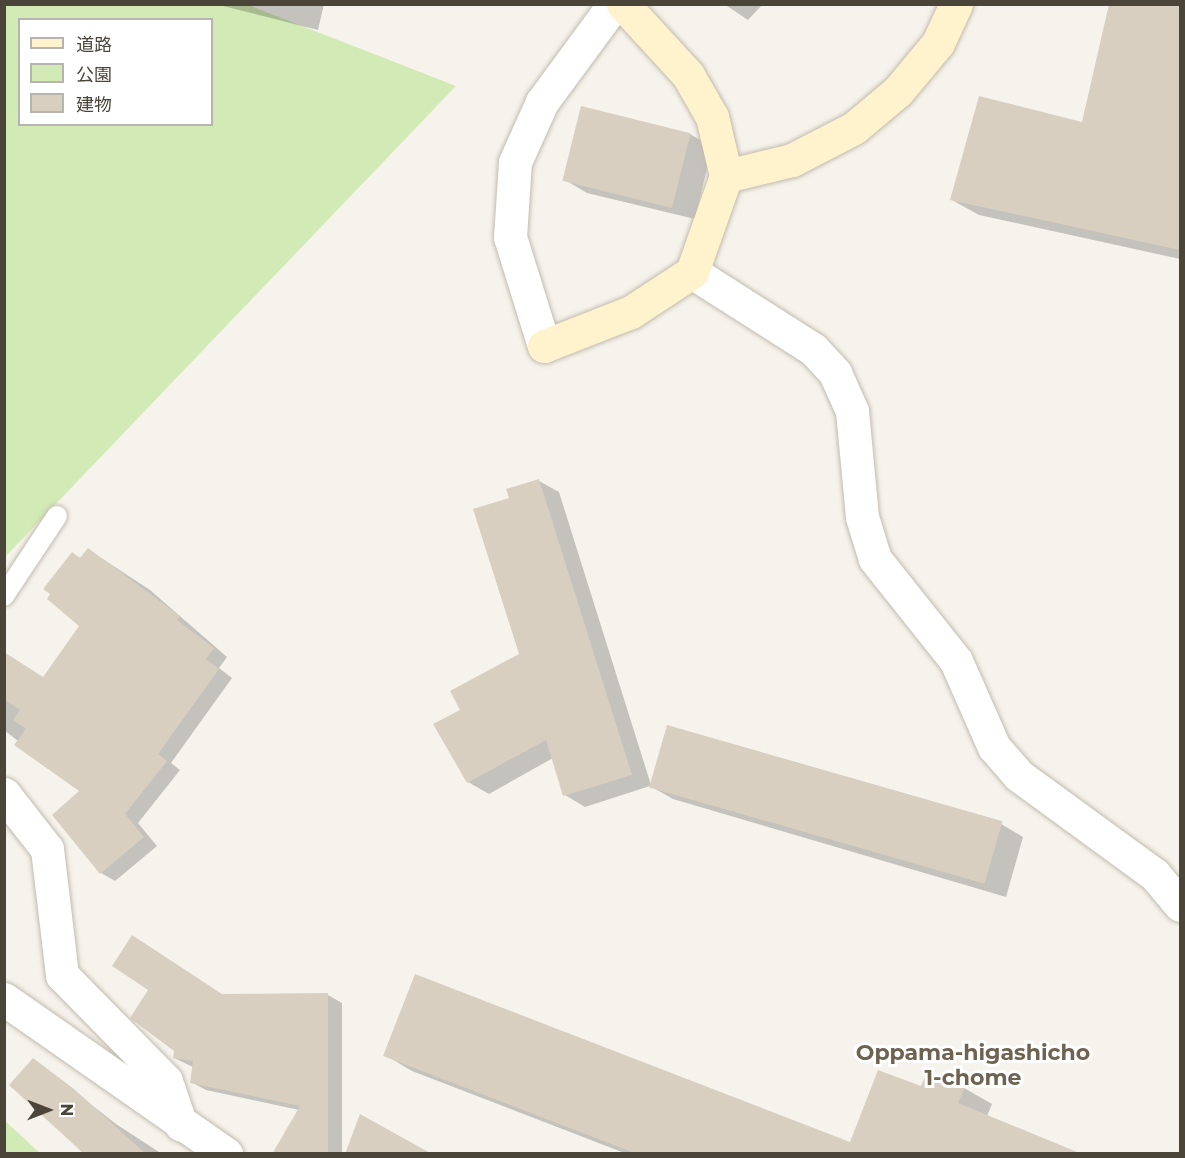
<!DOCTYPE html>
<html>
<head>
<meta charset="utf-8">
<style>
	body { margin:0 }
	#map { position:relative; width:1185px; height:1158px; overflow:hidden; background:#f6f3ec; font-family:Montserrat,"Noto Sans JP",sans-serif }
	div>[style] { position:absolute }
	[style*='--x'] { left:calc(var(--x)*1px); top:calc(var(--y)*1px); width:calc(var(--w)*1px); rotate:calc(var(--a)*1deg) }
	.green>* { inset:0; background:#d2eab5 }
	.shadow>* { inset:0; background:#0003 }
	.building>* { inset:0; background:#d8cfc1; transform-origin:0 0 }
	.roads { filter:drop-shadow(0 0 2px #c2bbae) drop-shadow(0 0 2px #c2bbae) }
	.lane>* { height:20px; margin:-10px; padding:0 10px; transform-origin:10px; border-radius:10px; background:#fff }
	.street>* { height:33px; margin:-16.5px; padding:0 16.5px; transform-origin:16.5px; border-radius:16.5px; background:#fff }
	.secondary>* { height:33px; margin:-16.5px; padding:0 16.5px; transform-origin:16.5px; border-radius:16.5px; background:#fff3cd }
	span { translate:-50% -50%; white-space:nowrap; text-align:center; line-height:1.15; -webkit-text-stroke:6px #fff; paint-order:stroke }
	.neighbourhood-label { font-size:22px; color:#6e6250; font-weight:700 }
	.frame { position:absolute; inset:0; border:6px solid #4b4439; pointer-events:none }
	.legend { position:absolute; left:18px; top:18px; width:195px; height:108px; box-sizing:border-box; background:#fff; border:2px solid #b7b4b0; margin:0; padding:8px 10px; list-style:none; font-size:18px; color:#4b4439 }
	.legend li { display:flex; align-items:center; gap:12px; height:30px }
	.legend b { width:30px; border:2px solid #b7b4b0 }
	.north { position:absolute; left:18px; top:1080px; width:60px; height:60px; -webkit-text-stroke:4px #fff; paint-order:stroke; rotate:90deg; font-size:16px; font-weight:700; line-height:24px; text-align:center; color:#4b4439 }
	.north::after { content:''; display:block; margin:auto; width:21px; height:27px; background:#4b4439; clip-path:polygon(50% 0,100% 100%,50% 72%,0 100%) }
</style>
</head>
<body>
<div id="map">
	<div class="green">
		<div style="clip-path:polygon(evenodd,5px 5px,248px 5px,456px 86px,5px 557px,5px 5px,20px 20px,212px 20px,212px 124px,20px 124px,20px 20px)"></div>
		<div style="clip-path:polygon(4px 1121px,5px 1121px,40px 1153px,5px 1153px)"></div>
	</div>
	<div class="shadow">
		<div style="clip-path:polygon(215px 4px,324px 4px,318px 30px)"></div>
		<div style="clip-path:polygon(724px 4px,763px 4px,748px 20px)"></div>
		<div style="clip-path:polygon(1110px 4px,1180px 4px,1180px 259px,979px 215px,952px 200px,1083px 124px)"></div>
		<div style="clip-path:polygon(690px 134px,712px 147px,695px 219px,587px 193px,565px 180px)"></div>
		<div style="clip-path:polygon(539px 481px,559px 492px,651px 785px,1001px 824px,1023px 837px,1006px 897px,673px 799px,650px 786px,585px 807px,565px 795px,553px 758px,489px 794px,468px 782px,462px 710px,520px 654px,511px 499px)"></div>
		<div style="clip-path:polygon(89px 550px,150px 590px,227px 657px,219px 668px,232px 678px,171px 763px,180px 770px,138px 823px,157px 846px,115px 881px,101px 873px,82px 791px,4px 730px,4px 653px,44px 678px,81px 625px,73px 554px,82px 559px)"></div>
		<div style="clip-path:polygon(328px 995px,342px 1003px,342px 1154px,273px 1154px,299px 1110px,206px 1090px,191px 1082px,193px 1067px,174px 1058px,223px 996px)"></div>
		<div style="clip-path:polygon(385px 1055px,851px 1144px,922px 1088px,964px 1088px,992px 1104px,987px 1116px,1067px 1152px,627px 1154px,412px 1071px)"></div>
		<div style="clip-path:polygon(34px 1060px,116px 1124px,159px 1152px,84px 1154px)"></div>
	</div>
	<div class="building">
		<div style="clip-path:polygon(1109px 4px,1180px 4px,1180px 250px,950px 200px,979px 96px,1082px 122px)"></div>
		<div style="left:581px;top:106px;width:113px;height:77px;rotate:14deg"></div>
		<div style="clip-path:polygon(539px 479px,632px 775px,563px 796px,546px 740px,467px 783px,433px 724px,460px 710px,450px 691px,519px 654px,473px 509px,509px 498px,506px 489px)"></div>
		<div style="clip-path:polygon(88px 548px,180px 616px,177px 620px,214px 648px,206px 659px,219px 669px,158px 754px,167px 761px,125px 814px,144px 837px,100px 874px,52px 815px,79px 791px,14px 745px,26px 729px,13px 720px,20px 710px,4px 699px,4px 652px,43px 677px,79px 626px,47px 599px,50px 594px,43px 589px,72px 552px,80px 558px)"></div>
		<div style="left:667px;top:725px;width:349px;height:65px;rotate:16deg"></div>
		<div style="clip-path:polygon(132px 935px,222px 994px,328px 993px,328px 1154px,272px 1154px,300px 1106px,190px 1083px,193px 1061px,173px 1058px,174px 1051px,130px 1018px,148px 990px,112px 966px)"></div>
		<div style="clip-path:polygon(415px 974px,850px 1142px,878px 1070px,921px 1086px,927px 1072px,965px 1087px,958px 1103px,1082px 1154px,637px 1154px,383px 1056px)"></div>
		<div style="clip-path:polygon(33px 1058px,74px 1089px,146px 1154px,84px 1154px,9px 1085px)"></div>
		<div style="clip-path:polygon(360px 1114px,432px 1154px,345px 1154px)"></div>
	</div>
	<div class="roads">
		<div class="lane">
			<div style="--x:4;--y:596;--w:96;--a:-56.5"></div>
		</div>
		<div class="street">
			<div style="--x:692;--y:272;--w:143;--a:32.5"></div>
			<div style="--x:813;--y:349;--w:33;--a:47"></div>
			<div style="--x:835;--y:373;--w:42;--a:65.9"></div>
			<div style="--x:852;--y:411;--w:106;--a:84.6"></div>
			<div style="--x:862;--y:517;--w:44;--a:72.8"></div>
			<div style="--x:875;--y:559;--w:130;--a:51.5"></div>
			<div style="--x:956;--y:661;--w:94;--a:66.2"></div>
			<div style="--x:994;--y:747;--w:37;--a:49"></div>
			<div style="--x:1018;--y:775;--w:170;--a:36.1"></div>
			<div style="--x:1155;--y:875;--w:39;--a:50"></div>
			<div style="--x:544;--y:346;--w:114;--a:-107.3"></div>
			<div style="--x:510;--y:237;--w:75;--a:-86.2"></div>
			<div style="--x:515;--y:162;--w:66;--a:-65.8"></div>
			<div style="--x:542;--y:102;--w:122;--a:-53.7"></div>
			<div style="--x:4;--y:794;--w:70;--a:52"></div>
			<div style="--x:47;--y:849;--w:127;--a:83.2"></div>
			<div style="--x:62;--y:975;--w:148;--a:45.5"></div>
			<div style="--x:166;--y:1081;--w:46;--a:71.2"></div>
			<div style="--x:4;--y:999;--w:271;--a:34.9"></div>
		</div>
		<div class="secondary">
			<div style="--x:726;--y:176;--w:68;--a:-13.6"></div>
			<div style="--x:792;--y:160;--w:70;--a:-27.3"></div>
			<div style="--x:854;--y:128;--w:57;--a:-40.1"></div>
			<div style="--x:898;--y:91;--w:62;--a:-50.2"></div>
			<div style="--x:938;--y:43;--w:43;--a:-65.2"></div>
			<div style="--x:544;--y:346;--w:93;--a:-21.3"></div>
			<div style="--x:631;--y:312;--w:73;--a:-33.3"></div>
			<div style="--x:692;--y:272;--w:102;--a:-70.5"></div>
			<div style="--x:726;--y:176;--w:61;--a:-103.3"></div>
			<div style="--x:712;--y:117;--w:48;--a:-119.7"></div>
			<div style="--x:688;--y:75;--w:96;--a:-132.5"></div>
		</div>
	</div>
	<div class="neighbourhood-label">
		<span style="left:973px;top:1065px">Oppama-higashicho<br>1-chome</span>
	</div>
	<div class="frame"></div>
	<ul class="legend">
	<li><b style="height:8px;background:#fff3cd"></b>道路</li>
	<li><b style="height:16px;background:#d2eab5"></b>公園</li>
	<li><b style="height:16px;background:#d8cfc1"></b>建物</li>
	</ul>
	<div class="north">N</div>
</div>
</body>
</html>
